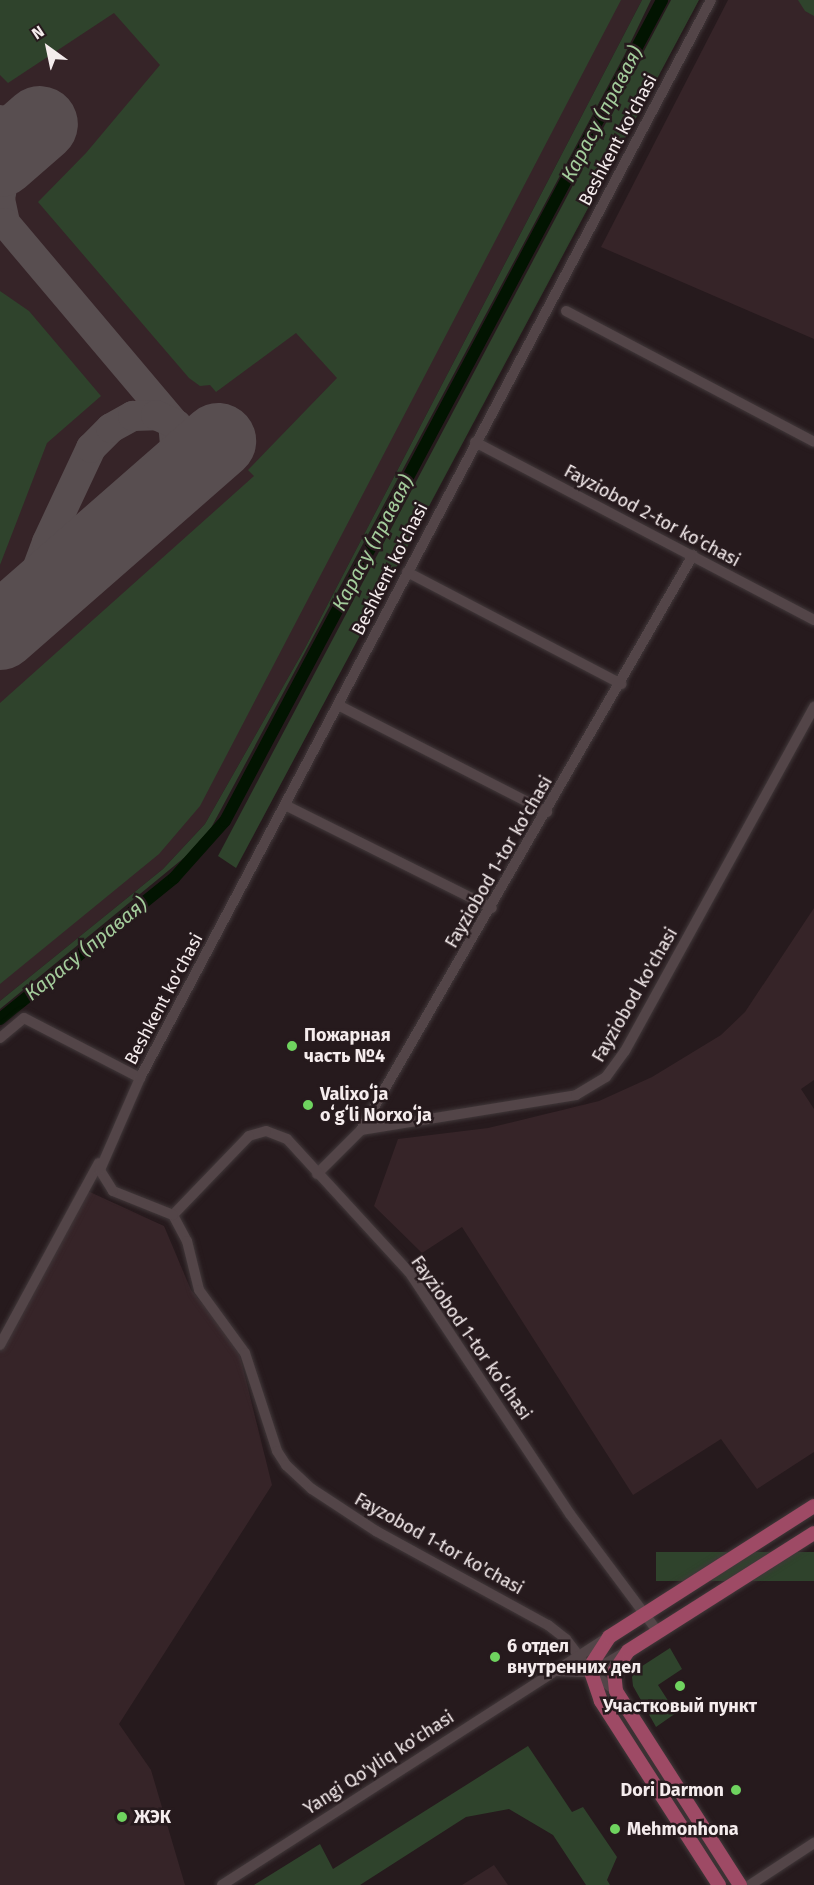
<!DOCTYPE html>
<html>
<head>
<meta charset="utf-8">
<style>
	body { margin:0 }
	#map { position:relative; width:814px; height:1885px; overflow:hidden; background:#261a1d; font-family:"Fira Sans",sans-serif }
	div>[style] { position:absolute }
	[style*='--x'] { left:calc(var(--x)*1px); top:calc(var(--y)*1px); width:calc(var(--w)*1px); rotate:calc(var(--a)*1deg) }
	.built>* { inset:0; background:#362428 }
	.green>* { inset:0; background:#2f432c; transform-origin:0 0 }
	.canal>* { height:12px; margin:-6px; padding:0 6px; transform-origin:6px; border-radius:6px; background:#021401 }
	.taxiway>* { height:30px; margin:-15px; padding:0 15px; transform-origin:15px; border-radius:15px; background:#584e50 }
	.runway>* { height:76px; margin:-38px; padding:0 38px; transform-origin:38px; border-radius:38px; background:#584e50 }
	.roads { filter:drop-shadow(0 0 2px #41383a) drop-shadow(0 0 2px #41383a) }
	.minor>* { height:10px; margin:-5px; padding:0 5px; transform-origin:5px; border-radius:5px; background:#534548 }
	.major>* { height:14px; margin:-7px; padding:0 7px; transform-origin:7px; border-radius:7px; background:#9e4a65 }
	.dots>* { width:16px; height:16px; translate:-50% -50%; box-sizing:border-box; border:3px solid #261a1d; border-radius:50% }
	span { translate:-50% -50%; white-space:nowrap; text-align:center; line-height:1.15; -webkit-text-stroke:5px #261a1d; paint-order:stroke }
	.street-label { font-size:18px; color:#f5eced }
	.poi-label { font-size:18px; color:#f5eced; font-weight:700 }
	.left { translate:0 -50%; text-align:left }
	.right { translate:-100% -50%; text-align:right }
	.water-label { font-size:20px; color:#a3cc9b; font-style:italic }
	.north { position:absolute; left:18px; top:18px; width:60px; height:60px; -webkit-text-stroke:4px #261a1d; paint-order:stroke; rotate:327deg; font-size:16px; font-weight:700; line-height:24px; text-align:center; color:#f5eced }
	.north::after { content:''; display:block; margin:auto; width:21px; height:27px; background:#f5eced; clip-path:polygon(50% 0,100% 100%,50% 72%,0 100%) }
</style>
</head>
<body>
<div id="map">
	<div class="built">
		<div style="clip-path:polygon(0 0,642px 0,305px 648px,205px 824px,163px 869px,0 1001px)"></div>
		<div style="clip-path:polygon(728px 0,814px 0,814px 339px,601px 247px)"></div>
		<div style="clip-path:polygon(814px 908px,814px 1080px,801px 1089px,814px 1109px,814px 1452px,757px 1489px,721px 1439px,633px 1495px,462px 1227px,422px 1253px,374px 1206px,398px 1139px,488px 1128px,599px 1101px,652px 1077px,721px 1035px,745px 1012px)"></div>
		<div style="clip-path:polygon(79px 1187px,164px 1226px,191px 1290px,237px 1344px,272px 1485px,119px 1724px,151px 1770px,185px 1885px,0 1885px,0 1337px)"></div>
		<div style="clip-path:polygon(494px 1865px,508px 1885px,462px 1885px)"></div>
	</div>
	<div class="green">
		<div style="clip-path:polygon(0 0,621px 0,200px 806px,159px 854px,0 984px,0 703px,254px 476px,248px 470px,337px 378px,296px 333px,216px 392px,210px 385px,200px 386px,189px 378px,38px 202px,86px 153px,160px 65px,114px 13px,8px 83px,0 75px)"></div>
		<div style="clip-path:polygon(642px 0,651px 0,624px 56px,211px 828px,185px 857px,0 1009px,0 1001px,163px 869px,205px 824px,305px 648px)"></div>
		<div style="clip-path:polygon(671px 0,699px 0,236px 868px,218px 856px)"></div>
		<div style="clip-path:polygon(798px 0,814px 0,814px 16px,805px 11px)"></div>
		<div style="clip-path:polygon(0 291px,29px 311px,101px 396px,47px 443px,0 565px)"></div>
		<div style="left:814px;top:1552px;width:29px;height:158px;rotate:90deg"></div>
		<div style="clip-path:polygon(670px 1648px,682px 1669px,658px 1685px,676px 1713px,656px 1727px,633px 1686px,632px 1677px,636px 1670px)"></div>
		<div style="clip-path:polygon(528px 1746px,572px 1812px,583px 1807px,617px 1857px,607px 1880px,610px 1885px,586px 1885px,553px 1835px,509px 1809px,466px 1817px,360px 1885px,254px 1885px,320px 1844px,333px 1869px)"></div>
	</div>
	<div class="canal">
		<div style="--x:0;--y:1019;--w:224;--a:-39"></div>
		<div style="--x:174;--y:878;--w:76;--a:-48.2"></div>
		<div style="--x:225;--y:821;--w:930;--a:-61.97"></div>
	</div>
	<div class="taxiway">
		<div style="--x:0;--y:120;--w:22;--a:60"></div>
		<div style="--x:11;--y:139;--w:61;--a:100.4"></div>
		<div style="--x:0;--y:199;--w:25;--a:78"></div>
		<div style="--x:5;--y:223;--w:260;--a:49.8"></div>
		<div style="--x:173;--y:422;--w:34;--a:85"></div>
		<div style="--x:176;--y:456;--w:37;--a:114"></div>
		<div style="--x:131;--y:517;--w:41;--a:-19.7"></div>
		<div style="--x:170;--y:503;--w:22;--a:-43"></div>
		<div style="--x:8;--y:624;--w:26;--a:-51"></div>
		<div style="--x:24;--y:604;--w:66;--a:-69.6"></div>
		<div style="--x:47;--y:542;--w:104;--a:-64.9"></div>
		<div style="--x:91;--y:448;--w:28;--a:-45"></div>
		<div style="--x:111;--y:428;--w:25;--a:-29"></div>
		<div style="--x:133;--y:416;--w:23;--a:-2"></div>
		<div style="--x:156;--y:415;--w:23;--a:25"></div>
	</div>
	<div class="runway">
		<div style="--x:0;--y:159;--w:53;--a:-41.2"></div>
		<div style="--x:0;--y:632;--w:290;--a:-41.2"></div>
	</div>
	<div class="roads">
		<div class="minor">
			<div style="--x:566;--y:311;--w:280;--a:27.8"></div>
			<div style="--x:475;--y:442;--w:383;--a:27.7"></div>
			<div style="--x:407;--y:572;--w:242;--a:27.6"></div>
			<div style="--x:338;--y:705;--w:235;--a:27.1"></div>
			<div style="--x:285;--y:805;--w:231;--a:26.5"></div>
			<div style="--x:0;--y:1038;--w:31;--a:-40"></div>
			<div style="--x:24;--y:1018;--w:131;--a:27.3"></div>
			<div style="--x:361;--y:1130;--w:218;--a:-9.2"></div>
			<div style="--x:576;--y:1095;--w:35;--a:-31"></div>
			<div style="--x:606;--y:1077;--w:32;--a:-54"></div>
			<div style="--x:625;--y:1051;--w:393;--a:-61.2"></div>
			<div style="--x:317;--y:1174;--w:62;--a:-45"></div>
			<div style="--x:361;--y:1130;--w:664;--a:-60"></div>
			<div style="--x:173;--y:1215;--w:30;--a:62"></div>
			<div style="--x:187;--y:1241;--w:50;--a:76.2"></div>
			<div style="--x:199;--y:1290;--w:78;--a:53.9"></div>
			<div style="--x:245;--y:1353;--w:103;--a:71.9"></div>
			<div style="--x:277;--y:1451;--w:17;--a:57"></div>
			<div style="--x:286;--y:1465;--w:35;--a:43"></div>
			<div style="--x:312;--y:1489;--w:77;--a:33.3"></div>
			<div style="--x:376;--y:1531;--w:196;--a:28.7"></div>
			<div style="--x:548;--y:1625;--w:23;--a:38"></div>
			<div style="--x:566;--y:1639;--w:41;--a:52.9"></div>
			<div style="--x:591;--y:1672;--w:31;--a:37"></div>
			<div style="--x:0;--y:1345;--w:207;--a:-61.5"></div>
			<div style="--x:658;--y:1632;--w:147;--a:-126.7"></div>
			<div style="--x:570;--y:1514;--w:291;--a:-123.6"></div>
			<div style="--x:409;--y:1272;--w:180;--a:-132.5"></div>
			<div style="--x:287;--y:1139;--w:22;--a:-159"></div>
			<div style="--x:266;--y:1131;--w:18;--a:164"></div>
			<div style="--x:249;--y:1136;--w:110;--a:133.9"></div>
			<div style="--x:173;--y:1215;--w:65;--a:-158.2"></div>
			<div style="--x:113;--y:1191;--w:25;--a:-122"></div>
			<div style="--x:100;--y:1170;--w:100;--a:-66.5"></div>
			<div style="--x:140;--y:1078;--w:1220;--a:-62.09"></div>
			<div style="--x:556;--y:1671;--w:35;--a:2"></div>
			<div style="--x:591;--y:1672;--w:42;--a:-30.3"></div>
			<div style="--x:222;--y:1885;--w:459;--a:-32.7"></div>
			<div style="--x:750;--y:1885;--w:77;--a:-33.3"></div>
		</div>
		<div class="major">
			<div style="--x:719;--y:1885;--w:219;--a:-122.7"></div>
			<div style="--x:601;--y:1701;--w:31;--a:-109"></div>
			<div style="--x:591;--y:1672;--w:10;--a:-79"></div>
			<div style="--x:593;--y:1662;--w:30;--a:-57"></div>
			<div style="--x:609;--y:1637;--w:243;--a:-32.6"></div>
			<div style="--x:740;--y:1885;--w:230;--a:-122.6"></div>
			<div style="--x:616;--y:1691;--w:19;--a:-96"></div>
			<div style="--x:614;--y:1672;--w:25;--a:-56"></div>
			<div style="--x:628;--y:1651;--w:220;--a:-32.4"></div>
		</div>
	</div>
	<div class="dots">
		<div style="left:292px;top:1046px;background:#6fd35f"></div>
		<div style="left:308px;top:1105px;background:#6fd35f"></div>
		<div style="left:495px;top:1657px;background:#6fd35f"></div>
		<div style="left:680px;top:1686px;background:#6fd35f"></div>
		<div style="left:736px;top:1790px;background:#6fd35f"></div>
		<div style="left:122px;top:1817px;background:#6fd35f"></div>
		<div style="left:615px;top:1829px;background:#6fd35f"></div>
	</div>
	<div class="street-label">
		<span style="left:618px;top:140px;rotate:-62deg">Beshkent ko'chasi</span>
		<span style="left:652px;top:516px;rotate:28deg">Fayziobod 2-tor ko'chasi</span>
		<span style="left:390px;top:569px;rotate:-63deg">Beshkent ko'chasi</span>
		<span style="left:499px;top:862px;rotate:-60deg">Fayziobod 1-tor ko'chasi</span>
		<span style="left:635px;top:995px;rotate:-60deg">Fayziobod ko'chasi</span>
		<span style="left:164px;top:999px;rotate:-62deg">Beshkent ko'chasi</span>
		<span style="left:471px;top:1338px;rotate:55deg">Fayziobod 1-tor koʻchasi</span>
		<span style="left:439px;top:1544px;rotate:29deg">Fayzobod 1-tor ko'chasi</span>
		<span style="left:379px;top:1763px;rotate:-33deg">Yangi Qo'yliq ko'chasi</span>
	</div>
	<div class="poi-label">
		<span class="left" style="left:304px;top:1046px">Пожарная<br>часть №4</span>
		<span class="left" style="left:320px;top:1105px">Valixoʻja<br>oʻgʻli Norxoʻja</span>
		<span class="left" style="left:507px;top:1657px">6 отдел<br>внутренних дел</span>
		<span style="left:680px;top:1706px">Участковый пункт</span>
		<span class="right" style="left:724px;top:1790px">Dori Darmon</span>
		<span class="left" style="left:134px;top:1817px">ЖЭК</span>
		<span class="left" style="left:627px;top:1829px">Mehmonhona</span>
	</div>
	<div class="water-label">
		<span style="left:602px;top:114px;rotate:-62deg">Карасу (правая)</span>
		<span style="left:373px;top:543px;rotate:-62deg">Карасу (правая)</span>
		<span style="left:86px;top:949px;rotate:-39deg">Карасу (правая)</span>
	</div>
	<div class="north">N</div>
</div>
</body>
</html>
